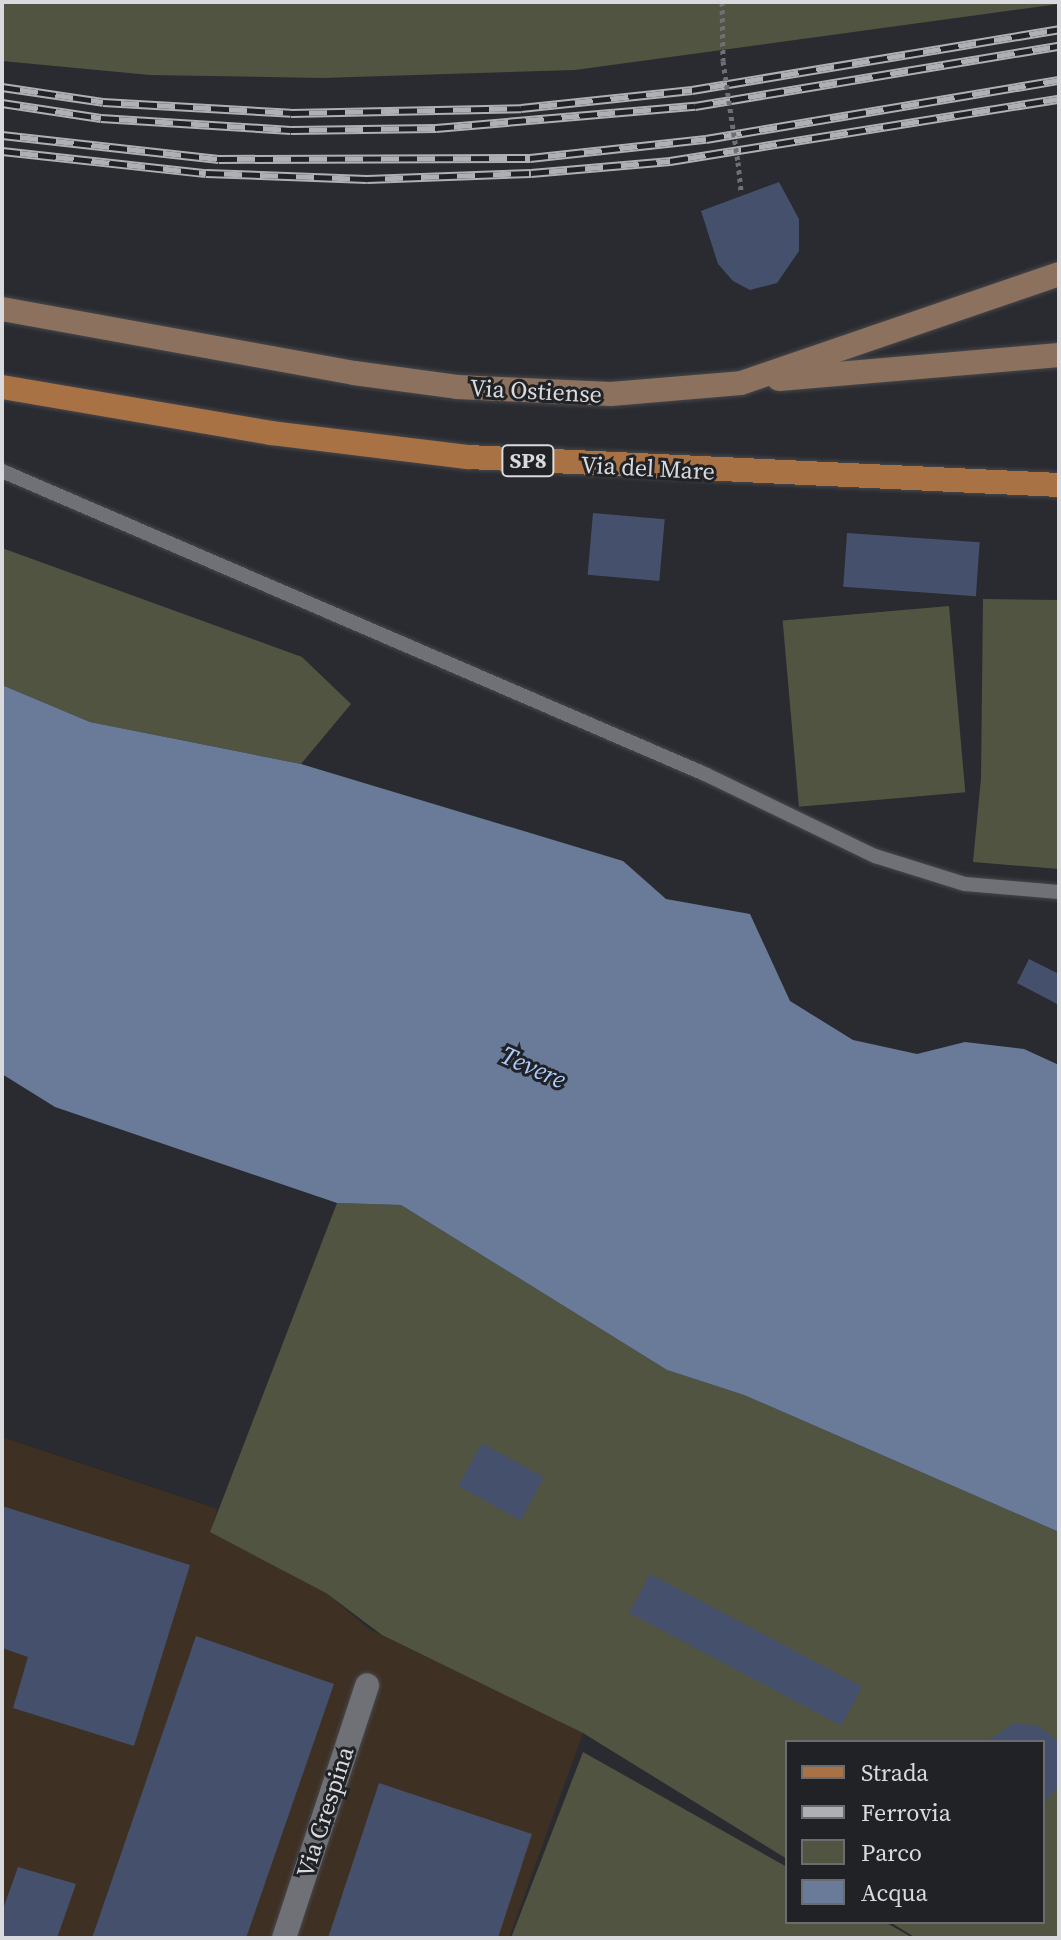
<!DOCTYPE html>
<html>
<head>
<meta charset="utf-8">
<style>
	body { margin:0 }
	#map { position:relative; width:1061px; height:1940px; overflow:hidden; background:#2a2b30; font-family:"Source Serif 4",serif }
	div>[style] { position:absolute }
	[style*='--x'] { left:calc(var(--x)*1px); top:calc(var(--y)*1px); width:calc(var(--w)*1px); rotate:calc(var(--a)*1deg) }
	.industrial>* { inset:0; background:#3e3023 }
	.green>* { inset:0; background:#515441; transform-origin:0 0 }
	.water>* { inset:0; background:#697b98 }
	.building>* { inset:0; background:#45506c; transform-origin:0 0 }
	.path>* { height:5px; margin-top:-2.5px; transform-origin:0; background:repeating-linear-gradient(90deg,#6f7075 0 4px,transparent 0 8px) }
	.roads { filter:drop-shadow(0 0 2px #46474b) drop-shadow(0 0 2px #46474b) }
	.lane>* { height:14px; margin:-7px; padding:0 7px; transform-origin:7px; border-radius:7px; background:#6f7177 }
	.street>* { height:24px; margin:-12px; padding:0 12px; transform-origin:12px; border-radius:12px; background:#6f7177 }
	.secondary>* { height:24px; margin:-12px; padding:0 12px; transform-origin:12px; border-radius:12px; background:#8c725e }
	.primary>* { height:24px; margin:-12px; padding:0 12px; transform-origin:12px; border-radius:12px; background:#a97245 }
	.rail>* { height:9px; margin-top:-4.5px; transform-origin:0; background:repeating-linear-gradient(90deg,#202226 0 18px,#afb0b4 0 36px); box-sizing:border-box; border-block:2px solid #afb0b4 }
	.path-bridge>* { height:5px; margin-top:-2.5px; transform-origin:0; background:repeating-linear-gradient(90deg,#6f7075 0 4px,transparent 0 8px) }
	span { translate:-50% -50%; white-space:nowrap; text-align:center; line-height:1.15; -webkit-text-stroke:6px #202226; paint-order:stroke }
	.shield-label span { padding:2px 6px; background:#202226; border:2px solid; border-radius:6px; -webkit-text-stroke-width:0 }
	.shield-label { font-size:22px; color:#d9dadd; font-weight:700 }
	.street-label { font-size:24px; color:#d9dadd }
	.water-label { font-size:26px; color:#adcbfe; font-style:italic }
	.frame { position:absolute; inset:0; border:4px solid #d9dadd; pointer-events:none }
	.legend { position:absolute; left:785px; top:1740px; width:260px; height:184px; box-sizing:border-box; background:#202226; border:2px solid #6a6c6f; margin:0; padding:10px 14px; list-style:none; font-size:24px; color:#d9dadd }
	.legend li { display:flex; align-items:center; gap:16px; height:40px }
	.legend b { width:40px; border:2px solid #6a6c6f }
</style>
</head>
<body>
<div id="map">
	<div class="industrial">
		<div style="clip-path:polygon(2px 1437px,217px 1509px,211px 1532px,326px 1593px,369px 1629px,583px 1733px,509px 1938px,2px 1938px)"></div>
	</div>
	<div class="green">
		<div style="clip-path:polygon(2px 2px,1059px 2px,1059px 4px,575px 70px,322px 78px,150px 75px,2px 61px)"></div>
		<div style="clip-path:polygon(2px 548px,302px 657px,351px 704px,301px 764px,90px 722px,2px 685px)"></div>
		<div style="clip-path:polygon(983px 599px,1059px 600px,1059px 869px,973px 862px,981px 778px)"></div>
		<div style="left:949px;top:606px;width:187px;height:167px;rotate:85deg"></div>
		<div style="clip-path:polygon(337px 1203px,401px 1205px,667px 1370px,744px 1395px,1059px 1532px,1059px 1938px,916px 1938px,890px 1922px,1043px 1922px,1043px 1742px,787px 1742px,787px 1859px,583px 1733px,382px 1635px,326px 1593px,210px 1532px)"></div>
		<div style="clip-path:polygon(583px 1752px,787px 1867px,787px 1922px,885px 1922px,913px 1938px,511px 1938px)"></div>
	</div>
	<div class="water">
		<div style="clip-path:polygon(2px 685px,90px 722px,301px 764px,623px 861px,666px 899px,750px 914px,790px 1001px,853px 1040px,917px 1054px,965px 1042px,1024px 1049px,1059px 1065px,1059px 1532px,744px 1395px,667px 1370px,401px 1205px,337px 1203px,55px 1107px,2px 1074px)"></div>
	</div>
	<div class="building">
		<div style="clip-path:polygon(779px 182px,799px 219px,799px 251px,777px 283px,750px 290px,733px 281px,718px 264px,701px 211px)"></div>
		<div style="left:593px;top:513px;width:72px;height:62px;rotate:5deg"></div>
		<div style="left:847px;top:533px;width:133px;height:54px;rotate:4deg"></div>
		<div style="clip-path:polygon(1029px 959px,1059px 974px,1059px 1005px,1017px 983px)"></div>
		<div style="left:482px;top:1443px;width:71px;height:49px;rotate:29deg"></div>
		<div style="clip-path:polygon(2px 1506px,190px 1565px,134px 1746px,13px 1708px,28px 1657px,2px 1648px)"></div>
		<div style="left:650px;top:1574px;width:240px;height:44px;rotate:28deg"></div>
		<div style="clip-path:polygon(196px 1636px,334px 1684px,246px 1938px,92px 1938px)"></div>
		<div style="clip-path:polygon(1014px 1723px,1039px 1726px,1058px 1742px,1059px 1786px,1043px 1803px,1043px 1742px,986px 1742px)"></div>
		<div style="clip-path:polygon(379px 1783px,532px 1834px,498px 1938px,328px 1938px)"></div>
		<div style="clip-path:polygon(18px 1867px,76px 1884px,57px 1938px,2px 1938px,2px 1912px)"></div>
	</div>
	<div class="path">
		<div style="--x:722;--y:2;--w:59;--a:89"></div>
		<div style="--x:738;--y:162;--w:29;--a:84"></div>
	</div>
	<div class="roads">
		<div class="lane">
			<div style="--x:2;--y:471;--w:766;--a:23.32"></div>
			<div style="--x:705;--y:774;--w:189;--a:25.8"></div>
			<div style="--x:875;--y:856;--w:94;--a:17.3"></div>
			<div style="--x:965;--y:884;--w:94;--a:4.9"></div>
		</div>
		<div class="street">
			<div style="--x:284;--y:1938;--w:266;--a:-71.8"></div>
		</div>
		<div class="secondary">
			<div style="--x:2;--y:309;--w:358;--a:10.3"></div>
			<div style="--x:354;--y:373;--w:104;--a:7.7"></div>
			<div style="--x:457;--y:387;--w:154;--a:2.6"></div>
			<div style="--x:611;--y:394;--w:130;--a:-4.8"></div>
			<div style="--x:741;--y:383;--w:336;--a:-18.9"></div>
			<div style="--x:779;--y:379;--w:281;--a:-4.9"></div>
		</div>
		<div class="primary">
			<div style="--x:2;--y:387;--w:274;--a:9.7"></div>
			<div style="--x:272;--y:433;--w:197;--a:7"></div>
			<div style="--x:468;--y:457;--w:592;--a:2.71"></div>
		</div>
	</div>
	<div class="rail">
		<div style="--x:2;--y:87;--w:102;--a:8.4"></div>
		<div style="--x:103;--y:102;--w:188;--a:3.3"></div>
		<div style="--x:291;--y:113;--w:230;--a:-1.2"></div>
		<div style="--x:521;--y:108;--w:172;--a:-6"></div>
		<div style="--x:692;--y:90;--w:372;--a:-9.4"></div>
		<div style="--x:2;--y:103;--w:100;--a:8.6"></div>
		<div style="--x:101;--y:118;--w:190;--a:3.6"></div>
		<div style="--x:291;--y:130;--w:145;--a:-0.8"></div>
		<div style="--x:436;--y:128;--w:260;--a:-4.9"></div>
		<div style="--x:695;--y:106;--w:369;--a:-9.4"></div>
		<div style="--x:2;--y:135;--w:218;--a:6.3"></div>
		<div style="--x:219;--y:159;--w:311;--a:-0.2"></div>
		<div style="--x:530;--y:158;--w:177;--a:-6.2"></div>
		<div style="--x:706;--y:139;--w:358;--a:-9.5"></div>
		<div style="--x:2;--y:151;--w:205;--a:6.2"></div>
		<div style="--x:206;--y:173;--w:161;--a:2.1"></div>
		<div style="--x:367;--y:179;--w:164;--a:-2.1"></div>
		<div style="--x:531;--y:173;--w:140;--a:-4.9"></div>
		<div style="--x:670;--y:161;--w:394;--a:-9.1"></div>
	</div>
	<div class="path-bridge">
		<div style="--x:723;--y:61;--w:102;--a:81.6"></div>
	</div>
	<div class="shield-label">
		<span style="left:528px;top:461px">SP8</span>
	</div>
	<div class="street-label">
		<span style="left:536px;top:391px;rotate:3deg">Via Ostiense</span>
		<span style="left:648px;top:468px;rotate:3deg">Via del Mare</span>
		<span style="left:325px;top:1812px;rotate:-72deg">Via Crespina</span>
	</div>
	<div class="water-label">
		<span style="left:533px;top:1068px;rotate:24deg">Tevere</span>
	</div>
	<div class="frame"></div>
	<ul class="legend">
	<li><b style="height:10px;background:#a97245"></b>Strada</li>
	<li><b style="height:10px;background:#afb0b4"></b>Ferrovia</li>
	<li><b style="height:22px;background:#515441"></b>Parco</li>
	<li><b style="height:22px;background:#697b98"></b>Acqua</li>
	</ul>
</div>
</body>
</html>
